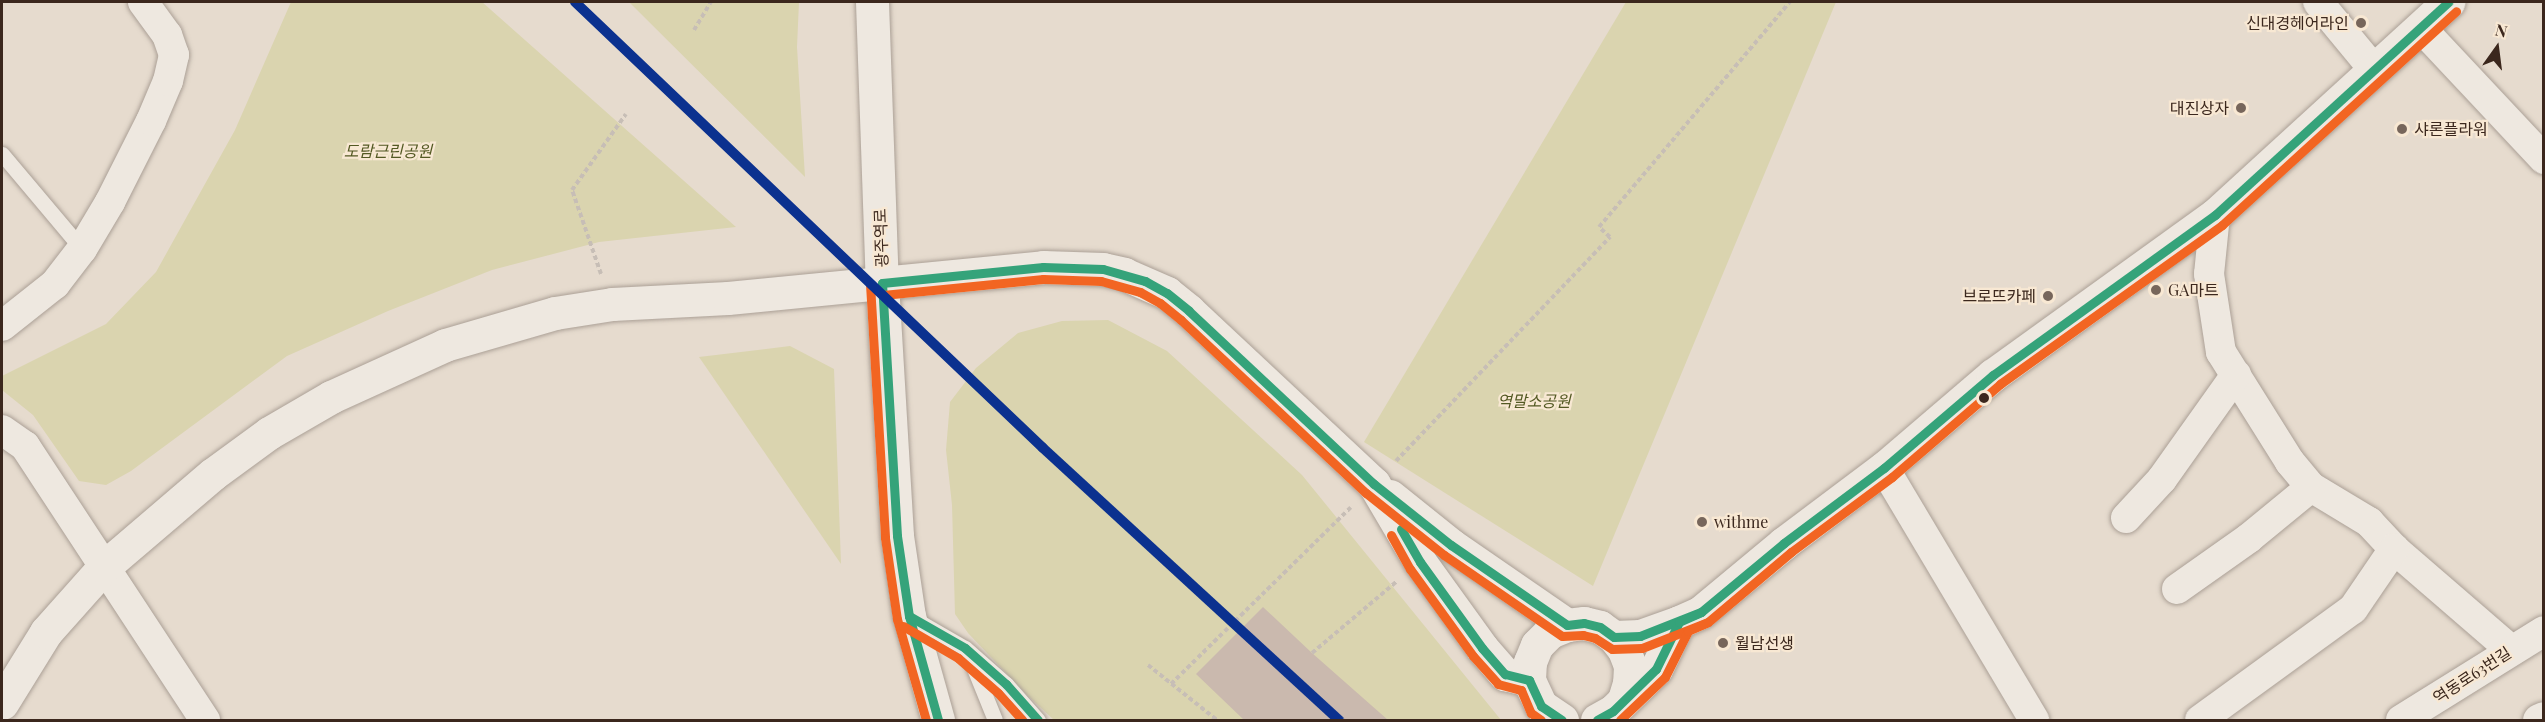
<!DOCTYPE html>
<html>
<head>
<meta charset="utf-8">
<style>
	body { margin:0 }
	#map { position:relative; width:2545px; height:722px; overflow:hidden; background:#e6dbce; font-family:"Playfair Display","Noto Sans KR",serif }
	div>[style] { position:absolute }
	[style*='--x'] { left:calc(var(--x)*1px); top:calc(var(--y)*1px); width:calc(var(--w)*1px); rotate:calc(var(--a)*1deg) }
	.green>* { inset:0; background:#dad4af }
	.building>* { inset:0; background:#cab9ae }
	.path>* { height:4px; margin-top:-2px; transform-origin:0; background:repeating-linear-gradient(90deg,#c7beb6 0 4.5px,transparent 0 7.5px) }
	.roads { filter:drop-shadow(0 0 2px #aba096) drop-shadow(0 0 2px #aba096) }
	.service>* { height:15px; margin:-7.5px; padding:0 7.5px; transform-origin:7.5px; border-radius:7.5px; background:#eee8e0 }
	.minor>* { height:30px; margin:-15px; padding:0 15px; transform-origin:15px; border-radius:15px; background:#eee8e0 }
	.tertiary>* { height:33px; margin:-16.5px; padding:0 16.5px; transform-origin:16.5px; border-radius:16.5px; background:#eee8e0 }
	.bus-1>* { height:9px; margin:-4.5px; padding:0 4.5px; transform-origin:4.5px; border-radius:4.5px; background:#35a37a }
	.bus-2>* { height:9px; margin:-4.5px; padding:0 4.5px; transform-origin:4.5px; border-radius:4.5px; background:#f26522 }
	.metro-1>* { height:10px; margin:-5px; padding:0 5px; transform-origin:5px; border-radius:5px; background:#0b318f }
	.dots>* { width:16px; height:16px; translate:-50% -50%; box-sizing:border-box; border:3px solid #f8e8d3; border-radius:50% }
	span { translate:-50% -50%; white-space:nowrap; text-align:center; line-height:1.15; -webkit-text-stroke:4.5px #f8e8d3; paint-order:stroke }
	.poi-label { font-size:16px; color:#3b271d }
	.right { translate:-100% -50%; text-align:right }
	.left { translate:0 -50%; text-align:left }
	.park-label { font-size:16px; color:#535923; font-style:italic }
	.street-label { font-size:16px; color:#3b271d }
	.frame { position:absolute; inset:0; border:3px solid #3b271d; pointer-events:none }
	.north { position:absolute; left:2467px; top:18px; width:60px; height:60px; -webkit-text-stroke:4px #f8e8d3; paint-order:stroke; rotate:14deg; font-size:16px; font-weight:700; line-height:24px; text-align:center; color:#3b271d }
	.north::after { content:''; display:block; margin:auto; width:21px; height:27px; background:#3b271d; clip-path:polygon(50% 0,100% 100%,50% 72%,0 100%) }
</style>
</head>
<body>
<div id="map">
	<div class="green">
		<div style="clip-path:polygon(291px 2px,482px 2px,736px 227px,599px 242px,492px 270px,388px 311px,287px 356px,131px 471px,106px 485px,79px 481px,33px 415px,2px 390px,2px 376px,106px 324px,156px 272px,235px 130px)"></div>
		<div style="clip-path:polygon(629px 2px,799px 2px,797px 47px,805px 177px)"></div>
		<div style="clip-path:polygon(1626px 2px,1836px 2px,1593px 586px,1364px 442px)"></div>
		<div style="clip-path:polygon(1108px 320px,1167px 351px,1302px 475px,1501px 720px,1054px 720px,1026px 694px,968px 633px,955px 614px,952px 505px,946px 450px,950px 402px,976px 368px,1018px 333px,1062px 321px)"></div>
		<div style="clip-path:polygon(790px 346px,834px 369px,841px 564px,699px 357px)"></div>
	</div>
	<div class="building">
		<div style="clip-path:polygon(1263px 607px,1312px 653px,1388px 720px,1244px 720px,1196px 674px)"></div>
	</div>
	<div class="path">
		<div style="--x:694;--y:30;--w:33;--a:-59"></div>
		<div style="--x:601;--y:274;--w:89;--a:-109"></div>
		<div style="--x:572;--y:190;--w:93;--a:-54.6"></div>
		<div style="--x:1396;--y:461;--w:310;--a:-46.3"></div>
		<div style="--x:1610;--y:237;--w:15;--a:-138"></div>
		<div style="--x:1599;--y:227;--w:295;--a:-49.7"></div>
		<div style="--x:1312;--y:653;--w:110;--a:-40.2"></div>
		<div style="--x:1148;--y:665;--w:88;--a:38.6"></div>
		<div style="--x:1171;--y:684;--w:252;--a:-44.5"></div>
	</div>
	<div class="roads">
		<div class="service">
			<div style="--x:2;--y:154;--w:124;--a:49.9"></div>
			<div style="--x:911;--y:617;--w:62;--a:29.9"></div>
			<div style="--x:965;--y:648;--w:55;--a:41.3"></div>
			<div style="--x:1006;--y:684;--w:48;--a:48.4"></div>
			<div style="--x:967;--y:651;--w:74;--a:67.9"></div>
		</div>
		<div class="minor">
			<div style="--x:2318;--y:2;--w:89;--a:50.4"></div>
			<div style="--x:2421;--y:28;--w:180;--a:46.8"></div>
			<div style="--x:2215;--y:215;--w:59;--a:95.8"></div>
			<div style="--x:2209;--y:274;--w:79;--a:81.3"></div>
			<div style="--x:2221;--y:352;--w:130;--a:57.9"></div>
			<div style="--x:2290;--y:462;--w:33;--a:50"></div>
			<div style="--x:2311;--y:487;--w:68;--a:31.1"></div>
			<div style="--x:2369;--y:522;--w:37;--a:47"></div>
			<div style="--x:2394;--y:549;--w:155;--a:40.8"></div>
			<div style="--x:2;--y:326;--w:68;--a:-38.4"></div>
			<div style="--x:55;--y:284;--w:44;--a:-52.4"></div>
			<div style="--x:82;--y:249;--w:55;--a:-59.2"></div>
			<div style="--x:110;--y:202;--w:91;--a:-63.2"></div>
			<div style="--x:151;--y:121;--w:43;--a:-67"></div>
			<div style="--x:168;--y:81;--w:27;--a:-77"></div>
			<div style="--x:174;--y:55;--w:21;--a:-109"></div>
			<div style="--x:167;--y:35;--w:41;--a:-126"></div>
			<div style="--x:2;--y:430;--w:28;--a:35"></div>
			<div style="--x:25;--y:446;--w:328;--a:56.7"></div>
			<div style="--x:1884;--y:468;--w:293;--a:59.2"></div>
			<div style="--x:2126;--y:518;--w:53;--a:-47.3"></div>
			<div style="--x:2162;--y:479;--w:128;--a:-54.6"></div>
			<div style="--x:2177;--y:589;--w:88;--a:-35.3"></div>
			<div style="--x:2249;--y:538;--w:80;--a:-39.4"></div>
			<div style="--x:2200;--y:720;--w:189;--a:-36"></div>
			<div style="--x:2353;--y:609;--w:73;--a:-55.7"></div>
			<div style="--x:2401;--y:720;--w:168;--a:-31.9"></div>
		</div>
		<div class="tertiary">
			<div style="--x:872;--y:2;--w:281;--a:88"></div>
			<div style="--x:882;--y:283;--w:253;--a:86.6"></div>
			<div style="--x:897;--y:536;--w:81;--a:81.5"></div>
			<div style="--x:909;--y:616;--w:108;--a:74.4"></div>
			<div style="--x:1390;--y:496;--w:78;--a:38.8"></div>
			<div style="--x:1451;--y:545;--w:141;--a:34.6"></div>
			<div style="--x:1614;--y:637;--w:26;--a:-2"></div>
			<div style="--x:1640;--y:636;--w:41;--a:-19.7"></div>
			<div style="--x:1679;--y:622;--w:24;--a:-24"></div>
			<div style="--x:1701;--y:612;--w:108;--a:-39.7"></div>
			<div style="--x:1784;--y:543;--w:125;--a:-36.9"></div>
			<div style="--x:1884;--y:468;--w:143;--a:-40.5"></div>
			<div style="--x:1993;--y:375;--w:274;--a:-35.8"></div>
			<div style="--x:2215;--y:215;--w:316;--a:-42.4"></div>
			<div style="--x:2;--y:703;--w:84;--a:-58.2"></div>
			<div style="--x:46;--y:632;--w:87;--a:-48.3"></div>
			<div style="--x:104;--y:567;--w:143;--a:-40.5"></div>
			<div style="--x:213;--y:474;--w:69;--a:-36.2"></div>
			<div style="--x:269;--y:433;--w:72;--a:-30.1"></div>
			<div style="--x:331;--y:397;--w:125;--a:-24.5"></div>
			<div style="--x:445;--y:345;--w:115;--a:-16.2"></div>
			<div style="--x:555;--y:313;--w:58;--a:-9"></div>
			<div style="--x:612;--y:304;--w:116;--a:-3"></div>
			<div style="--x:728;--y:298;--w:317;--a:-5.6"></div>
			<div style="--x:1043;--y:267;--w:60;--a:1.9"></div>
			<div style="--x:1103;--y:269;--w:22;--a:13"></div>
			<div style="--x:1124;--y:274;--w:47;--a:23.8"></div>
			<div style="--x:1167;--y:293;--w:28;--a:39"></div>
			<div style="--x:1189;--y:311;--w:253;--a:43.1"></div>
			<div style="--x:1374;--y:484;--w:91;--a:59.5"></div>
			<div style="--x:1420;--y:562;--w:106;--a:54.2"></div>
			<div style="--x:1482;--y:648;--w:35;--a:49"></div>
			<div style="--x:1505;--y:674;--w:25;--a:14"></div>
			<div style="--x:1562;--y:720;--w:25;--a:-146"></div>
			<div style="--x:1541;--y:706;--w:29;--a:-115"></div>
			<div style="--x:1529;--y:680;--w:18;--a:-87"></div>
			<div style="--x:1530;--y:662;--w:18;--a:-68"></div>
			<div style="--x:1537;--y:645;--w:18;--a:-45"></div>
			<div style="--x:1550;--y:632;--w:18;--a:-22"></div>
			<div style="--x:1567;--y:625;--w:17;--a:-7"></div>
			<div style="--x:1584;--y:623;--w:16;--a:14"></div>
			<div style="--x:1600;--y:627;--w:17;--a:36"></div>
			<div style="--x:1614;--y:637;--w:16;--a:52"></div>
			<div style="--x:1624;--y:650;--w:17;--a:69"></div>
			<div style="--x:1630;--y:666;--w:17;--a:93"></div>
			<div style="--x:1629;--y:683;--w:17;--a:107"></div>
			<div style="--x:1597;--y:720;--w:18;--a:-29"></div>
			<div style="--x:1613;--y:711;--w:60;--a:-44.3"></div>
			<div style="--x:1656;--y:669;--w:52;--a:-63.9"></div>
			<div style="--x:2539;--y:720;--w:5;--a:-22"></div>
		</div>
	</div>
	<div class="bus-1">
		<div style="--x:882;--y:283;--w:162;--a:-5.7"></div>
		<div style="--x:1043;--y:267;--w:60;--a:1.9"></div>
		<div style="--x:1103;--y:269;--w:44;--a:15.9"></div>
		<div style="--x:1145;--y:281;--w:25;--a:29"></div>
		<div style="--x:1167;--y:293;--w:28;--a:39"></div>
		<div style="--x:1189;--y:311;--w:253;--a:43.1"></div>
		<div style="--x:1374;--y:484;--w:98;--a:38.4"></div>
		<div style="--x:1451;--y:545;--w:141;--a:34.6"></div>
		<div style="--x:1567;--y:625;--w:17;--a:-7"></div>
		<div style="--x:1584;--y:623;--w:16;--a:14"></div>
		<div style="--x:1600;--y:627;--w:17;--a:36"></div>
		<div style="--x:1614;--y:637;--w:26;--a:-2"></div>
		<div style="--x:1640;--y:636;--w:66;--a:-21.5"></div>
		<div style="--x:1701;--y:612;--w:108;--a:-39.7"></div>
		<div style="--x:1784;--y:543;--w:125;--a:-36.9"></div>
		<div style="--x:1884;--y:468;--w:143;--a:-40.5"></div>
		<div style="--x:1993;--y:375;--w:274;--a:-35.8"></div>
		<div style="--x:2215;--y:215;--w:316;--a:-42.4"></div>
		<div style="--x:882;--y:283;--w:253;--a:86.6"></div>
		<div style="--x:897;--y:536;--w:81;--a:81.5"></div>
		<div style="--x:909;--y:616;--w:108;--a:74.4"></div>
		<div style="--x:1401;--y:529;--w:38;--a:60"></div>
		<div style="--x:1420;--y:562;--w:106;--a:54.2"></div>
		<div style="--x:1482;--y:648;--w:35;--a:49"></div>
		<div style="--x:1505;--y:674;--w:25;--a:14"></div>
		<div style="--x:1529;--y:680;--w:29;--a:65"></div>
		<div style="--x:1541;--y:706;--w:25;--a:34"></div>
		<div style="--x:909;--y:616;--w:64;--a:29.7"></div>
		<div style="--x:965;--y:648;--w:55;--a:41.3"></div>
		<div style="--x:1006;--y:684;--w:48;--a:48.4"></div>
		<div style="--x:1597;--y:720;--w:18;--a:-29"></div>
		<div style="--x:1613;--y:711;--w:60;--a:-44.3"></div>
		<div style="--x:1656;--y:669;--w:52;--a:-63.9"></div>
		<div style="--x:1679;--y:622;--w:24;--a:-24"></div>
	</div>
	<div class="bus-2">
		<div style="--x:870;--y:284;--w:254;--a:86.6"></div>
		<div style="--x:885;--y:538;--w:82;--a:81.6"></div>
		<div style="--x:897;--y:619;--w:105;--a:74"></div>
		<div style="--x:883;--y:295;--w:161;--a:-5.7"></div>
		<div style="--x:1043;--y:279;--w:58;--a:2"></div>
		<div style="--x:1101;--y:281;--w:41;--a:15.8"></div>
		<div style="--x:1140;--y:292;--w:23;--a:29"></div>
		<div style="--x:1160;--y:303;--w:27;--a:39"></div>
		<div style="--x:1181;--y:320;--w:253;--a:43.1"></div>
		<div style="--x:1366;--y:493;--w:100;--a:38.5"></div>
		<div style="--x:1444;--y:555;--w:143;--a:34.5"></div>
		<div style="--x:1562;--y:636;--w:21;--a:-3"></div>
		<div style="--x:1583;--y:635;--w:12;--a:14"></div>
		<div style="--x:1595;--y:638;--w:20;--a:33"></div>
		<div style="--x:1612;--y:649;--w:30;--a:-2"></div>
		<div style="--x:1642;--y:648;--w:71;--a:-21.5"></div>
		<div style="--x:1708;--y:622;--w:109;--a:-40.1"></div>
		<div style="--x:1791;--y:552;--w:126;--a:-36.6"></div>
		<div style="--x:1892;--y:477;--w:143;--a:-40.7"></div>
		<div style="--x:2000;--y:384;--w:273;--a:-35.6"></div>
		<div style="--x:2222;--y:225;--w:317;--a:-42.4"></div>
		<div style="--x:1391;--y:535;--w:39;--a:61"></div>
		<div style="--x:1410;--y:569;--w:107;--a:54.1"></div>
		<div style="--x:1473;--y:656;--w:38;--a:48"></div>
		<div style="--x:1498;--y:684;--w:24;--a:15"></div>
		<div style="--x:1521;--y:690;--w:25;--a:67"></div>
		<div style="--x:1531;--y:713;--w:12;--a:35"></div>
		<div style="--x:903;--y:626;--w:64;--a:30.2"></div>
		<div style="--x:958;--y:658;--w:53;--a:41.2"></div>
		<div style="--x:998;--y:693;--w:36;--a:48"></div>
		<div style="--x:1620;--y:720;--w:62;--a:-43.7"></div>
		<div style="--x:1665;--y:677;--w:51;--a:-63.4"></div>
		<div style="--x:1688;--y:631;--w:20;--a:-24"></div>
	</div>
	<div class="metro-1">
		<div style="--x:575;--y:2;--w:646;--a:43.62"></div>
		<div style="--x:1043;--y:448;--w:402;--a:42.6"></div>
	</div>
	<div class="dots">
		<div style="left:2361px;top:23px;background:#77665b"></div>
		<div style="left:2241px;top:108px;background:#77665b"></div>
		<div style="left:2402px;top:129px;background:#77665b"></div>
		<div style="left:2156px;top:290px;background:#77665b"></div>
		<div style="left:2048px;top:296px;background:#77665b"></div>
		<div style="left:1984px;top:398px;background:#3b271d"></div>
		<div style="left:1702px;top:522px;background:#77665b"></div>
		<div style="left:1723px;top:643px;background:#77665b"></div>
	</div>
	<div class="poi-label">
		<span class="right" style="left:2349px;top:23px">신대경헤어라인</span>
		<span class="right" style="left:2229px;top:108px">대진상자</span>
		<span class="left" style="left:2414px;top:129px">샤론플라워</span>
		<span class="left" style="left:2168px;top:290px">GA마트</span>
		<span class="right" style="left:2036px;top:296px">브로뜨카페</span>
		<span class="left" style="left:1714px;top:522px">withme</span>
		<span class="left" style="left:1735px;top:643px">월남선생</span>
	</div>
	<div class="park-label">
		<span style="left:388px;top:151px">도람근린공원</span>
		<span style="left:1534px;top:401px">역말소공원</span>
	</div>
	<div class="street-label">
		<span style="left:881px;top:238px;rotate:-92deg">광주역로</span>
		<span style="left:2472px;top:675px;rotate:-33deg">역동로63번길</span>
	</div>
	<div class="frame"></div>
	<div class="north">N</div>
</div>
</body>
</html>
